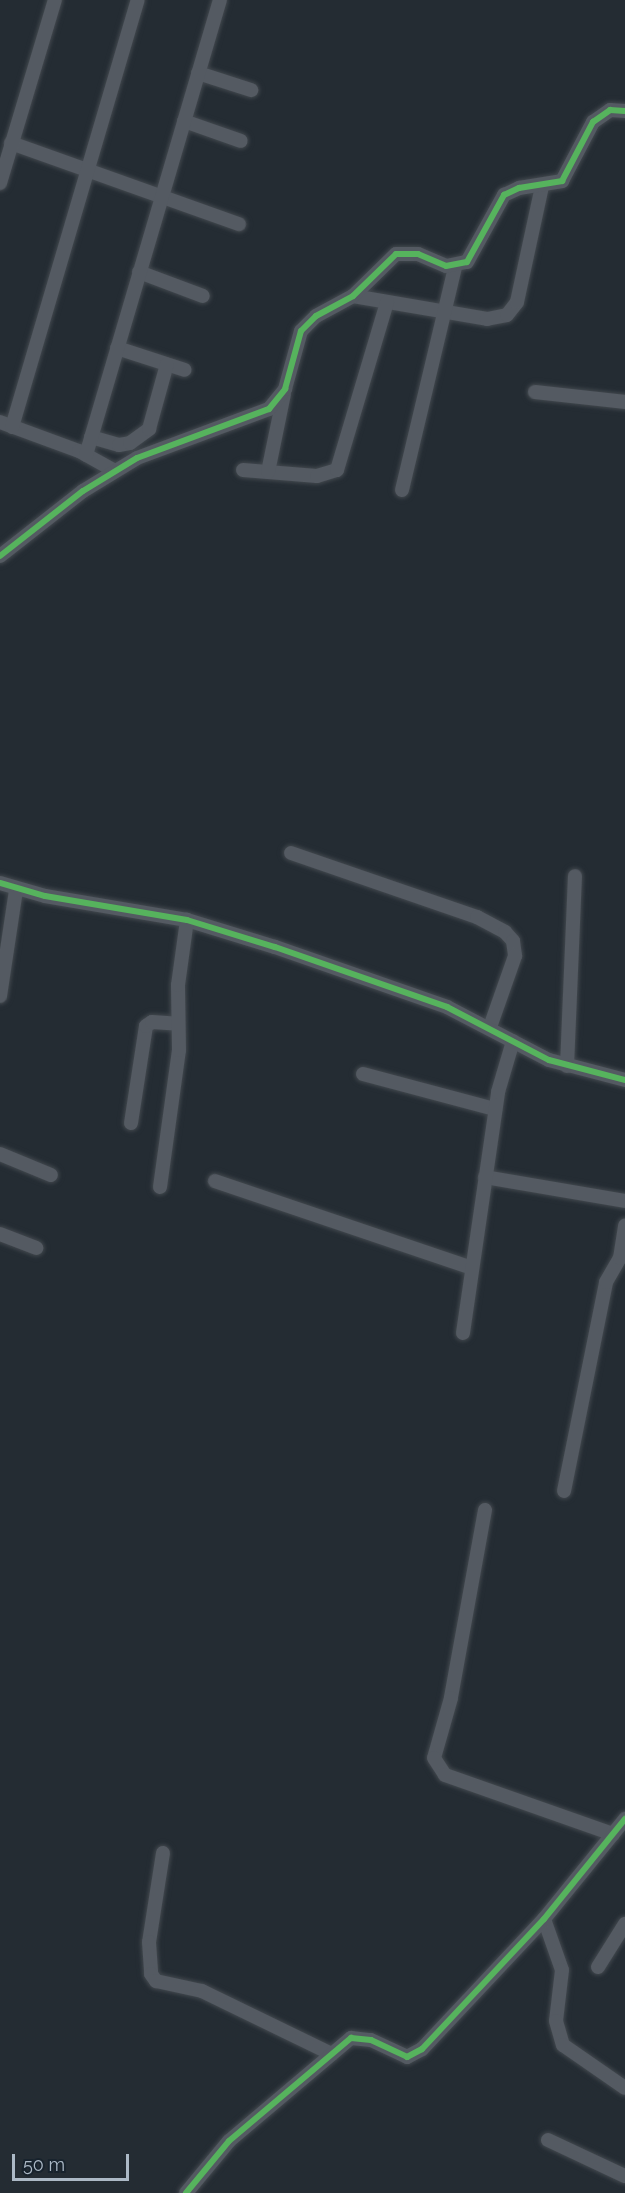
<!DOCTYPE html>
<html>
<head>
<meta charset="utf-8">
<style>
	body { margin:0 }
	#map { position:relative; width:625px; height:2193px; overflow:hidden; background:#242c33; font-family:Raleway,sans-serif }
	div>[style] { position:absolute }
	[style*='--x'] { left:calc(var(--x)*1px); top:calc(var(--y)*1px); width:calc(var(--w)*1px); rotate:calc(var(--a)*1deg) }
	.roads { filter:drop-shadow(0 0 2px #42484e) drop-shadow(0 0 2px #42484e) }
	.street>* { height:14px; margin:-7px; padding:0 7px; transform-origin:7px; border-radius:7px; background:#545a62 }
	.cycleway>* { height:6px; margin:-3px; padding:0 3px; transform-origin:3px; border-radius:3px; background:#56b35d }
	span { translate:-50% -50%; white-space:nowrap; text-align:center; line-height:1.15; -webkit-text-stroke:6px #18232d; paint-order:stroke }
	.scale { position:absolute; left:12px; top:2154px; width:117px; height:27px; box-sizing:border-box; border:3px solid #acb9c6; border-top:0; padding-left:8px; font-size:18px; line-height:21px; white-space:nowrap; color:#acb9c6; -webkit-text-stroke:4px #18232d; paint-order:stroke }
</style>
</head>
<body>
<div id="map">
	<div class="roads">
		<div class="street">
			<div style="--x:198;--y:73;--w:56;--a:17.8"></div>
			<div style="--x:184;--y:121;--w:60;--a:19.3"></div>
			<div style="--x:11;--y:143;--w:242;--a:19.6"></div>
			<div style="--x:0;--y:183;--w:191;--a:-73.3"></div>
			<div style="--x:139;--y:272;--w:68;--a:20.6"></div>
			<div style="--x:353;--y:296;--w:136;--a:9.7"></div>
			<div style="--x:487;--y:319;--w:20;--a:-11"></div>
			<div style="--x:507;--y:315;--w:16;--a:-52"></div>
			<div style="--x:517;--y:302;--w:119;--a:-77.8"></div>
			<div style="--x:117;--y:348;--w:71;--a:17.9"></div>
			<div style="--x:535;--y:392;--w:91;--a:6.3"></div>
			<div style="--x:0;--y:422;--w:84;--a:20.2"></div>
			<div style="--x:79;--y:451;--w:41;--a:29.1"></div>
			<div style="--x:12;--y:427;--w:445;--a:-73.6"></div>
			<div style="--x:91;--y:437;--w:29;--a:16"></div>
			<div style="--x:119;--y:445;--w:11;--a:-10"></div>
			<div style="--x:130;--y:443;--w:24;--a:-36"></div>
			<div style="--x:149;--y:429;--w:67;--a:-74.5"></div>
			<div style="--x:86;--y:455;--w:474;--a:-73.6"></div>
			<div style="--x:243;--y:470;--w:74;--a:4.6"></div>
			<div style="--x:317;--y:476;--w:21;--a:-17"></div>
			<div style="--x:337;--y:470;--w:175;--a:-73.4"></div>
			<div style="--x:268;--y:472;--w:80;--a:-78.4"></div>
			<div style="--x:402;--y:490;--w:229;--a:-76.6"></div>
			<div style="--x:0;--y:556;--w:105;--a:-38.1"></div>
			<div style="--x:83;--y:491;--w:63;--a:-31.4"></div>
			<div style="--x:137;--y:458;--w:141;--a:-20.4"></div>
			<div style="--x:269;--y:409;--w:26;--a:-51"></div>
			<div style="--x:285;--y:389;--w:60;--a:-74.6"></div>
			<div style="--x:301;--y:331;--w:21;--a:-45"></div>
			<div style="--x:316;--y:316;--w:42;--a:-28.4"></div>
			<div style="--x:353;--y:296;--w:60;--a:-44.3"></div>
			<div style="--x:396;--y:254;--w:22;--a:0"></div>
			<div style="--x:418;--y:254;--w:30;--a:23"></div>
			<div style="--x:446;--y:266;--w:21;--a:-11"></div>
			<div style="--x:467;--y:262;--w:77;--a:-61.1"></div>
			<div style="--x:504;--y:195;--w:17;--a:-25"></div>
			<div style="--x:519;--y:188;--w:44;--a:-9.2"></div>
			<div style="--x:562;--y:181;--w:67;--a:-62.3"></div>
			<div style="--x:593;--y:122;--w:21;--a:-35"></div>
			<div style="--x:610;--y:110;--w:15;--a:4"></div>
			<div style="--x:291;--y:853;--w:197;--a:19"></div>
			<div style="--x:477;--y:917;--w:32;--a:28"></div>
			<div style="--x:505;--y:932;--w:12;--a:48"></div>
			<div style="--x:513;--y:941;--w:15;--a:82"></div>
			<div style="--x:515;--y:956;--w:75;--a:109.4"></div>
			<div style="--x:0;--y:883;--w:47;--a:16.1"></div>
			<div style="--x:45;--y:896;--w:144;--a:9.6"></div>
			<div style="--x:187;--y:920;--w:92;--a:17.1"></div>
			<div style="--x:275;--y:947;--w:182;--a:19.2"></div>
			<div style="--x:447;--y:1007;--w:115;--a:27.5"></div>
			<div style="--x:549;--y:1060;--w:79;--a:14.7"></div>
			<div style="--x:0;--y:996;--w:107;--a:-81.4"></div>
			<div style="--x:567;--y:1066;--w:190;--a:-87.6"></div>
			<div style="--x:363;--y:1074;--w:137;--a:14.9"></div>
			<div style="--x:131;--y:1123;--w:98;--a:-81.2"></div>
			<div style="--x:146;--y:1026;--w:7;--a:-34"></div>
			<div style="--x:152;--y:1022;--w:26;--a:4"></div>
			<div style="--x:0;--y:1154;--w:55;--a:22.4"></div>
			<div style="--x:485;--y:1177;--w:142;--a:9.7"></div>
			<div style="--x:215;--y:1181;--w:271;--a:18.7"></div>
			<div style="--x:160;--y:1187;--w:138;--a:-82.1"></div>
			<div style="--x:179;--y:1050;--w:65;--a:-90.9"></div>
			<div style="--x:178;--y:985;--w:66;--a:-82.1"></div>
			<div style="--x:0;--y:1234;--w:39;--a:21"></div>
			<div style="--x:463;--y:1333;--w:244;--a:-81.7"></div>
			<div style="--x:498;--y:1092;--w:53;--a:-73.6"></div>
			<div style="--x:564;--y:1491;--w:213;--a:-78.6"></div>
			<div style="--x:606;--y:1282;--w:28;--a:-60"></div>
			<div style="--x:620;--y:1258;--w:33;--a:-81"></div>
			<div style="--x:485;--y:1510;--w:191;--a:100.3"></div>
			<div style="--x:451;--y:1698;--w:62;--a:105.8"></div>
			<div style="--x:434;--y:1758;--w:20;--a:57"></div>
			<div style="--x:445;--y:1775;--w:178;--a:19.4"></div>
			<div style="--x:163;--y:1853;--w:90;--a:98.9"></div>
			<div style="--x:149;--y:1942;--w:32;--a:86"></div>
			<div style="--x:151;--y:1974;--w:9;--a:54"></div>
			<div style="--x:156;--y:1981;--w:47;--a:12.3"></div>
			<div style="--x:202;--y:1991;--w:144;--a:25.9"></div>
			<div style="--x:544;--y:1919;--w:54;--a:70.6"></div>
			<div style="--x:562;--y:1970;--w:51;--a:96.7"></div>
			<div style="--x:556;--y:2021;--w:25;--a:74"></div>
			<div style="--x:563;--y:2045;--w:75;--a:34.7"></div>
			<div style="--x:598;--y:1967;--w:51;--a:-57.9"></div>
			<div style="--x:548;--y:2140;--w:85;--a:25.1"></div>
			<div style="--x:186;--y:2193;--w:67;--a:-50.4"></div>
			<div style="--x:229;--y:2141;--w:160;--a:-40.2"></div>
			<div style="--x:351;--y:2038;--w:20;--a:6"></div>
			<div style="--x:371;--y:2040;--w:40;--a:25"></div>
			<div style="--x:407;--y:2057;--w:17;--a:-28"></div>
			<div style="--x:422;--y:2049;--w:178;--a:-46.8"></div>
			<div style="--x:544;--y:1919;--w:129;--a:-51"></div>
		</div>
	</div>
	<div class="cycleway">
		<div style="--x:0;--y:556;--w:105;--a:-38.1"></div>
		<div style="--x:83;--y:491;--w:63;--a:-31.4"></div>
		<div style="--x:137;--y:458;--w:141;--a:-20.4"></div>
		<div style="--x:269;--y:409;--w:26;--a:-51"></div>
		<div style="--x:285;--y:389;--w:60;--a:-74.6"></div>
		<div style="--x:301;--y:331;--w:21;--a:-45"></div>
		<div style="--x:316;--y:316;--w:42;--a:-28.4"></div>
		<div style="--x:353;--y:296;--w:60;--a:-44.3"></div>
		<div style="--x:396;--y:254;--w:22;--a:0"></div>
		<div style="--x:418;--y:254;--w:30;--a:23"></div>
		<div style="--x:446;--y:266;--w:21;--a:-11"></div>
		<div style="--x:467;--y:262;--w:77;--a:-61.1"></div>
		<div style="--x:504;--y:195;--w:17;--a:-25"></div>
		<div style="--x:519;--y:188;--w:44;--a:-9.2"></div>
		<div style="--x:562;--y:181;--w:67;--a:-62.3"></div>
		<div style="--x:593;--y:122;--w:21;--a:-35"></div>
		<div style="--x:610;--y:110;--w:15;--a:4"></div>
		<div style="--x:0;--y:883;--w:47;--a:16.1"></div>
		<div style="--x:45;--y:896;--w:144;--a:9.6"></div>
		<div style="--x:187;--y:920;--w:92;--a:17.1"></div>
		<div style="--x:275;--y:947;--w:182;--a:19.2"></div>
		<div style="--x:447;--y:1007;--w:115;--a:27.5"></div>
		<div style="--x:549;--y:1060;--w:79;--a:14.7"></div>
		<div style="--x:186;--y:2193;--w:67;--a:-50.4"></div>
		<div style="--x:229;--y:2141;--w:160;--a:-40.2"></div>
		<div style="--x:351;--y:2038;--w:20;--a:6"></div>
		<div style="--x:371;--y:2040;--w:40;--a:25"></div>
		<div style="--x:407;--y:2057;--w:17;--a:-28"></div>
		<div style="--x:422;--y:2049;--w:178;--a:-46.8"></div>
		<div style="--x:544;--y:1919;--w:129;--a:-51"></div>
	</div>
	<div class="scale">50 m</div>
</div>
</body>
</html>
